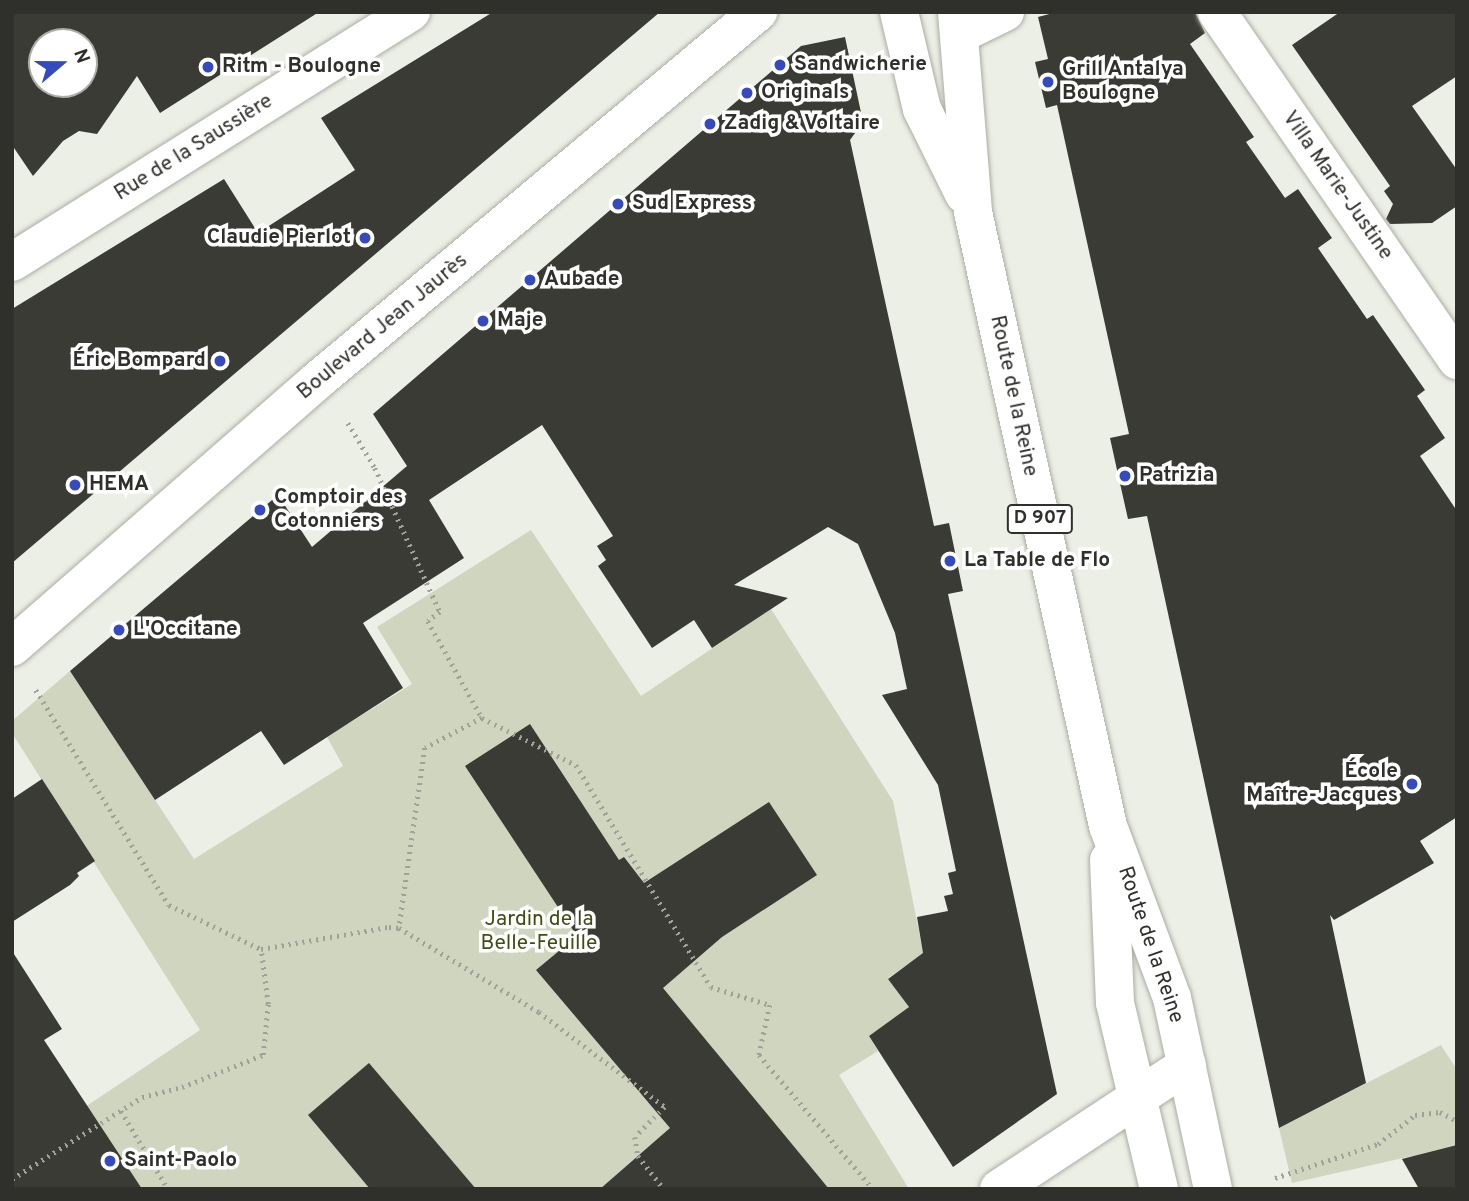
<!DOCTYPE html>
<html>
<head>
<meta charset="utf-8">
<style>
	body { margin:0 }
	#map { position:relative; width:1469px; height:1201px; overflow:hidden; background:#ecefe5; font-family:Overpass,sans-serif }
	div>[style] { position:absolute }
	[style*='--x'] { left:calc(var(--x)*1px); top:calc(var(--y)*1px); width:calc(var(--w)*1px); rotate:calc(var(--a)*1deg) }
	.green>* { inset:0; background:#cfd5be }
	.building>* { inset:0; background:#393b34 }
	.path>* { height:4.5px; margin-top:-2.25px; transform-origin:0; background:repeating-linear-gradient(90deg,#a0a29a 0 2px,transparent 0 7px) }
	.roads { filter:drop-shadow(0 0 2px #abada4) drop-shadow(0 0 2px #abada4) }
	.minor>* { height:38px; margin:-19px; padding:0 19px; transform-origin:19px; border-radius:19px; background:#fff }
	.major>* { height:38px; margin:-19px; padding:0 19px; transform-origin:19px; border-radius:19px; background:#fff }
	.dots>* { width:19px; height:19px; translate:-50% -50%; box-sizing:border-box; border:4px solid #fff; border-radius:50% }
	span { translate:-50% -50%; white-space:nowrap; text-align:center; line-height:1.15; -webkit-text-stroke:7px #fff; paint-order:stroke }
	.shield-label span { padding:2px 5px; background:#fff; border:2px solid; border-radius:5px; -webkit-text-stroke-width:0 }
	.shield-label { font-size:19px; color:#2f302c; font-weight:700 }
	.poi-label { font-size:21px; color:#2f302c; font-weight:700 }
	.left { translate:0 -50%; text-align:left }
	.right { translate:-100% -50%; text-align:right }
	.street-label { font-size:21px; color:#2f302c }
	.park-label { font-size:21px; color:#414c12 }
	.frame { position:absolute; inset:0; border:14px solid #2f302c; pointer-events:none }
	.north { position:absolute; left:28px; top:28px; width:70px; height:70px; box-sizing:border-box; background:#fff; border:2px solid #acacab; border-radius:50%; rotate:70deg; font-size:19px; font-weight:700; line-height:28px; text-align:center; color:#2f302c }
	.north::after { content:''; display:block; margin:auto; width:24px; height:32px; background:#354abc; clip-path:polygon(50% 0,100% 100%,50% 72%,0 100%) }
</style>
</head>
<body>
<div id="map">
	<div class="green">
		<div style="clip-path:polygon(531px 530px,641px 696px,771px 609px,893px 801px,925px 962px,908px 964px,888px 978px,909px 1007px,869px 1036px,878px 1051px,839px 1075px,909px 1189px,130px 1189px,85px 1107px,200px 1030px,12px 733px,12px 721px,70px 671px,194px 859px,343px 766px,327px 737px,412px 684px,377px 627px)"></div>
		<div style="clip-path:polygon(1441px 1045px,1457px 1070px,1457px 1189px,1433px 1189px,1412px 1156px,1292px 1183px,1279px 1128px)"></div>
	</div>
	<div class="building">
		<div style="clip-path:polygon(evenodd,12px 12px,319px 12px,160px 113px,137px 76px,97px 134px,79px 131px,63px 141px,33px 176px,12px 145px,12px 12px,42px 42px,84px 42px,84px 84px,42px 84px,42px 42px)"></div>
		<div style="clip-path:polygon(493px 12px,660px 12px,12px 563px,12px 309px,224px 179px,258px 233px,355px 170px,321px 118px)"></div>
		<div style="clip-path:polygon(1057px 12px,1195px 12px,1205px 33px,1190px 44px,1254px 137px,1246px 142px,1285px 198px,1298px 189px,1332px 238px,1318px 248px,1367px 319px,1373px 315px,1425px 390px,1417px 396px,1445px 438px,1420px 456px,1457px 511px,1457px 817px,1420px 841px,1434px 863px,1334px 920px,1330px 915px,1366px 1083px,1279px 1128px,1147px 516px,1128px 519px,1119px 479px,1110px 438px,1129px 434px,1057px 105px,1046px 108px,1035px 62px,1048px 59px,1038px 17px)"></div>
		<div style="clip-path:polygon(1340px 12px,1457px 12px,1457px 76px,1412px 106px,1457px 170px,1457px 206px,1432px 223px,1390px 224px,1386px 219px,1393px 204px,1384px 191px,1390px 186px,1292px 45px)"></div>
		<div style="clip-path:polygon(845px 37px,863px 122px,850px 140px,934px 526px,949px 523px,963px 591px,948px 594px,1057px 1094px,953px 1167px,869px 1036px,909px 1007px,888px 979px,923px 953px,917px 917px,948px 911px,944px 896px,953px 894px,948px 873px,956px 871px,938px 785px,882px 695px,907px 689px,895px 633px,858px 544px,828px 527px,734px 585px,788px 598px,712px 648px,694px 620px,652px 648px,598px 566px,606px 560px,597px 546px,613px 536px,542px 425px,429px 500px,464px 558px,363px 623px,403px 688px,284px 765px,261px 731px,155px 800px,70px 671px,278px 495px,312px 547px,407px 466px,373px 414px,801px 46px)"></div>
		<div style="clip-path:polygon(530px 724px,619px 860px,624px 857px,644px 883px,769px 802px,817px 875px,722px 937px,663px 988px,829px 1189px,600px 1189px,670px 1128px,536px 970px,577px 936px,465px 766px)"></div>
		<div style="clip-path:polygon(42px 779px,95px 861px,77px 873px,79px 876px,70px 885px,12px 922px,12px 799px)"></div>
		<div style="clip-path:polygon(12px 951px,62px 1029px,44px 1040px,142px 1189px,12px 1189px)"></div>
		<div style="clip-path:polygon(369px 1063px,476px 1189px,370px 1189px,308px 1115px)"></div>
		<div style="clip-path:polygon(1457px 1145px,1457px 1189px,1419px 1189px,1402px 1159px)"></div>
	</div>
	<div class="path">
		<div style="--x:348;--y:423;--w:52;--a:59"></div>
		<div style="--x:375;--y:468;--w:158;--a:65.7"></div>
		<div style="--x:440;--y:612;--w:15;--a:143"></div>
		<div style="--x:428;--y:621;--w:111;--a:60.9"></div>
		<div style="--x:482;--y:718;--w:64;--a:152.2"></div>
		<div style="--x:425;--y:748;--w:182;--a:98.2"></div>
		<div style="--x:36;--y:690;--w:253;--a:58.3"></div>
		<div style="--x:169;--y:905;--w:102;--a:25.6"></div>
		<div style="--x:482;--y:718;--w:105;--a:26.6"></div>
		<div style="--x:576;--y:765;--w:260;--a:58.7"></div>
		<div style="--x:711;--y:987;--w:62;--a:17"></div>
		<div style="--x:770;--y:1005;--w:51;--a:102.4"></div>
		<div style="--x:759;--y:1055;--w:176;--a:49.6"></div>
		<div style="--x:121;--y:1111;--w:91;--a:58.9"></div>
		<div style="--x:1275;--y:1178;--w:108;--a:-18.3"></div>
		<div style="--x:1378;--y:1144;--w:47;--a:-38.1"></div>
		<div style="--x:1415;--y:1115;--w:25;--a:-7"></div>
		<div style="--x:1440;--y:1112;--w:19;--a:28"></div>
		<div style="--x:12;--y:1179;--w:154;--a:-32.2"></div>
		<div style="--x:142;--y:1097;--w:41;--a:-14"></div>
		<div style="--x:182;--y:1087;--w:87;--a:-21.6"></div>
		<div style="--x:263;--y:1055;--w:51;--a:-84.4"></div>
		<div style="--x:268;--y:1004;--w:55;--a:-97.3"></div>
		<div style="--x:261;--y:949;--w:130;--a:-9.8"></div>
		<div style="--x:389;--y:927;--w:10;--a:6"></div>
		<div style="--x:399;--y:928;--w:163;--a:31"></div>
		<div style="--x:539;--y:1012;--w:158;--a:37"></div>
		<div style="--x:665;--y:1107;--w:42;--a:135"></div>
		<div style="--x:635;--y:1137;--w:19;--a:81"></div>
		<div style="--x:638;--y:1156;--w:42;--a:51.8"></div>
	</div>
	<div class="roads">
		<div class="minor">
			<div style="--x:1217;--y:12;--w:423;--a:55.4"></div>
			<div style="--x:962;--y:33;--w:48;--a:-26"></div>
			<div style="--x:12;--y:262;--w:471;--a:-32.1"></div>
			<div style="--x:12;--y:647;--w:406;--a:-41.1"></div>
			<div style="--x:318;--y:380;--w:574;--a:-39.91"></div>
			<div style="--x:999;--y:1189;--w:225;--a:-33.4"></div>
		</div>
		<div class="major">
			<div style="--x:899;--y:12;--w:100;--a:76.7"></div>
			<div style="--x:922;--y:109;--w:95;--a:63.7"></div>
			<div style="--x:957;--y:12;--w:201;--a:85.4"></div>
			<div style="--x:973;--y:212;--w:629;--a:77.6"></div>
			<div style="--x:1108;--y:826;--w:184;--a:69.6"></div>
			<div style="--x:1172;--y:998;--w:195;--a:77.9"></div>
			<div style="--x:1109;--y:860;--w:143;--a:87.6"></div>
			<div style="--x:1115;--y:1003;--w:191;--a:76.7"></div>
		</div>
	</div>
	<div class="dots">
		<div style="left:780px;top:65px;background:#354abc"></div>
		<div style="left:208px;top:67px;background:#354abc"></div>
		<div style="left:1048px;top:82px;background:#354abc"></div>
		<div style="left:747px;top:93px;background:#354abc"></div>
		<div style="left:710px;top:124px;background:#354abc"></div>
		<div style="left:618px;top:204px;background:#354abc"></div>
		<div style="left:365px;top:238px;background:#354abc"></div>
		<div style="left:530px;top:280px;background:#354abc"></div>
		<div style="left:483px;top:321px;background:#354abc"></div>
		<div style="left:220px;top:361px;background:#354abc"></div>
		<div style="left:1125px;top:476px;background:#354abc"></div>
		<div style="left:75px;top:485px;background:#354abc"></div>
		<div style="left:260px;top:510px;background:#354abc"></div>
		<div style="left:950px;top:561px;background:#354abc"></div>
		<div style="left:119px;top:630px;background:#354abc"></div>
		<div style="left:1412px;top:784px;background:#354abc"></div>
		<div style="left:110px;top:1161px;background:#354abc"></div>
	</div>
	<div class="shield-label">
		<span style="left:1040px;top:519px">D 907</span>
	</div>
	<div class="poi-label">
		<span class="left" style="left:794px;top:65px">Sandwicherie</span>
		<span class="left" style="left:222px;top:67px">Ritm - Boulogne</span>
		<span class="left" style="left:1062px;top:82px">Grill Antalya<br>Boulogne</span>
		<span class="left" style="left:761px;top:93px">Originals</span>
		<span class="left" style="left:724px;top:124px">Zadig &amp; Voltaire</span>
		<span class="left" style="left:632px;top:204px">Sud Express</span>
		<span class="right" style="left:351px;top:238px">Claudie Pierlot</span>
		<span class="left" style="left:544px;top:280px">Aubade</span>
		<span class="left" style="left:497px;top:321px">Maje</span>
		<span class="right" style="left:206px;top:361px">Éric Bompard</span>
		<span class="left" style="left:1139px;top:476px">Patrizia</span>
		<span class="left" style="left:89px;top:485px">HEMA</span>
		<span class="left" style="left:274px;top:510px">Comptoir des<br>Cotonniers</span>
		<span class="left" style="left:964px;top:561px">La Table de Flo</span>
		<span class="left" style="left:133px;top:630px">L'Occitane</span>
		<span class="right" style="left:1398px;top:784px">École<br>Maître-Jacques</span>
		<span class="left" style="left:124px;top:1161px">Saint-Paolo</span>
	</div>
	<div class="street-label">
		<span style="left:194px;top:148px;rotate:-32deg">Rue de la Saussière</span>
		<span style="left:1337px;top:186px;rotate:55deg">Villa Marie-Justine</span>
		<span style="left:383px;top:327px;rotate:-40deg">Boulevard Jean Jaurès</span>
		<span style="left:1013px;top:396px;rotate:78deg">Route de la Reine</span>
		<span style="left:1150px;top:945px;rotate:71deg">Route de la Reine</span>
	</div>
	<div class="park-label">
		<span style="left:539px;top:932px">Jardin de la<br>Belle-Feuille</span>
	</div>
	<div class="frame"></div>
	<div class="north">N</div>
</div>
</body>
</html>
